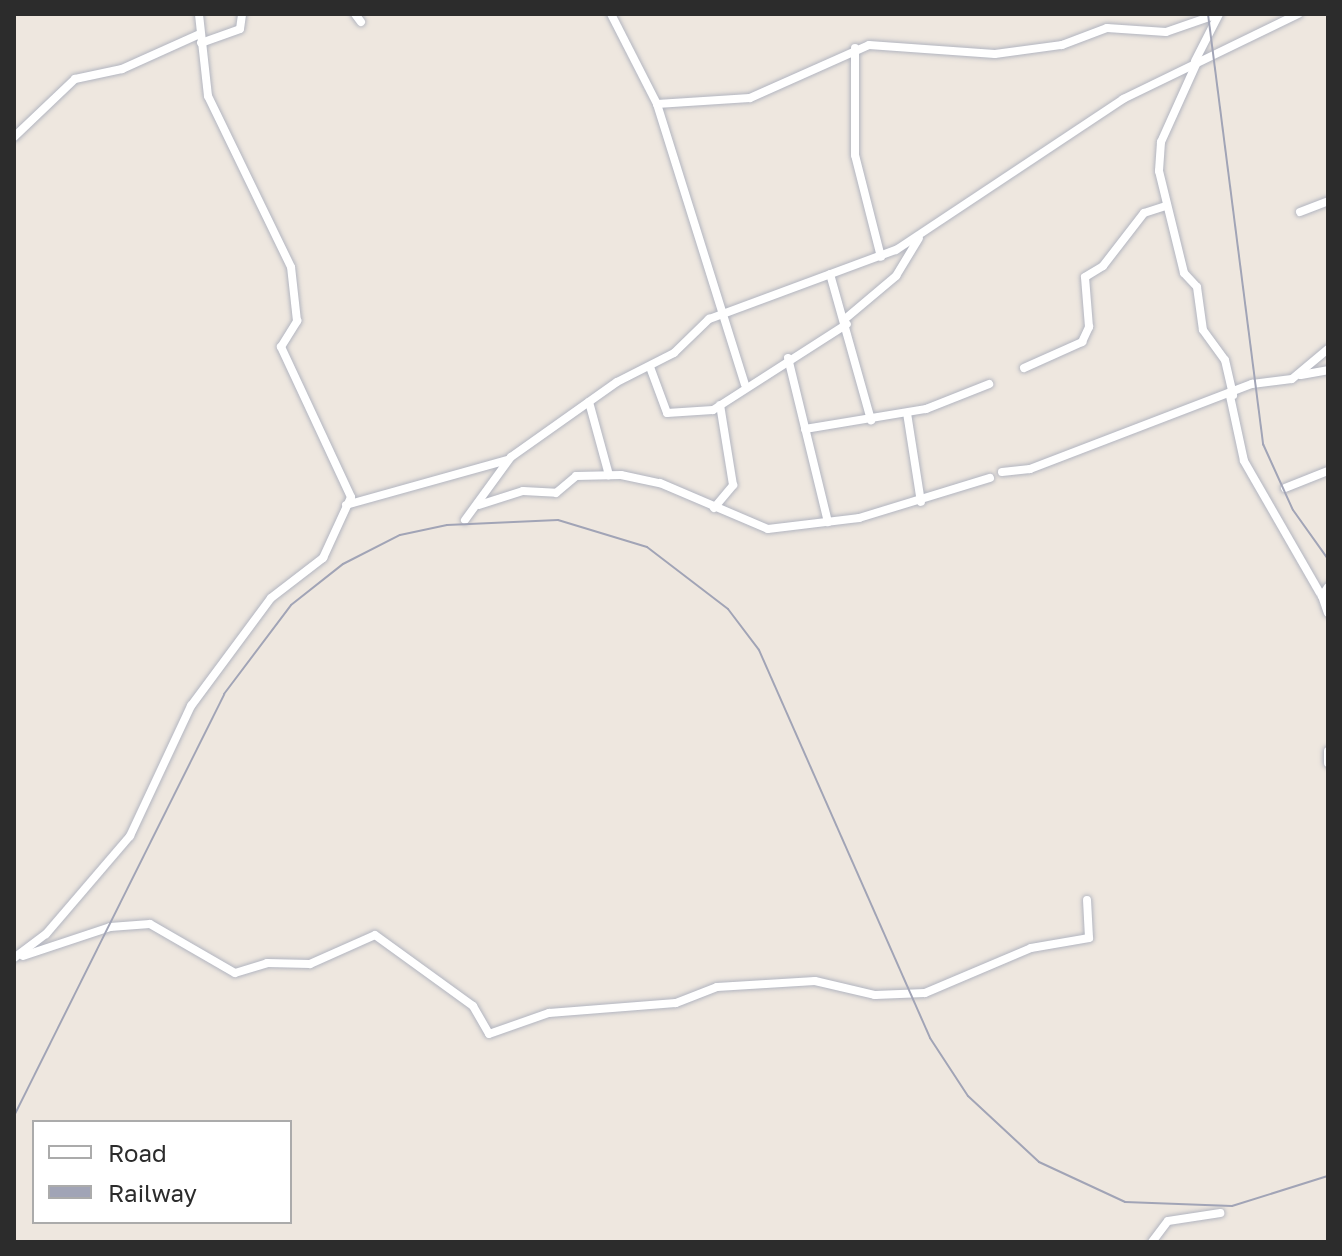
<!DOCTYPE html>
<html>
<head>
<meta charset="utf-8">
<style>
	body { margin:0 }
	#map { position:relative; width:1342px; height:1256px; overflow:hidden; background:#eee7df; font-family:"Golos Text",sans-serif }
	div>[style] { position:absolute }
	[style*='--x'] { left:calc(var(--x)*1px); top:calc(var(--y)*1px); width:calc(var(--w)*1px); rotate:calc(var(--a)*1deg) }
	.roads { filter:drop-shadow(0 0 2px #b2b5c0) drop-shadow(0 0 2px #b2b5c0) }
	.minor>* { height:8px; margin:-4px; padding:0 4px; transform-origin:4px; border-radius:4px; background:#fff }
	.rail>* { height:2px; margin:-1px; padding:0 1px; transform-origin:1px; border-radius:1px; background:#a1a4b6 }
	span { translate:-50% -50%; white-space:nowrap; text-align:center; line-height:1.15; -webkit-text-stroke:8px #fff; paint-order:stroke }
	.frame { position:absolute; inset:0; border:16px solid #2c2c2c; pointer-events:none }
	.legend { position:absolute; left:32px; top:1120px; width:260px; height:104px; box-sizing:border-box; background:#fff; border:2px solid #ababab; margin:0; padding:10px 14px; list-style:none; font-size:24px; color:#2c2c2c }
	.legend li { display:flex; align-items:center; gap:16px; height:40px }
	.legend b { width:40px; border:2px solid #ababab }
</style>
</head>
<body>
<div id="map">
	<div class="roads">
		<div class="minor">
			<div style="--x:355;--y:14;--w:10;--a:53"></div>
			<div style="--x:611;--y:14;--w:101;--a:62.9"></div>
			<div style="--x:657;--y:104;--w:294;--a:72.6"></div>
			<div style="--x:201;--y:43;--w:41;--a:-19.7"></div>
			<div style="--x:240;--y:29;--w:15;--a:-82"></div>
			<div style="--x:855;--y:48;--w:107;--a:90"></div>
			<div style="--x:855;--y:155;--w:105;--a:75.7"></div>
			<div style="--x:1198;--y:60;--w:90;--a:114.3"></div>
			<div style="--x:1161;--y:142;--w:29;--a:94"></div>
			<div style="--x:1159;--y:171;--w:105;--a:76.2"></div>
			<div style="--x:1184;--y:273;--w:19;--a:47"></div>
			<div style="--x:1197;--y:287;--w:43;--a:82.1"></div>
			<div style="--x:1203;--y:330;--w:37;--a:54"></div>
			<div style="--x:1225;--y:360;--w:36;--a:77"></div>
			<div style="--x:1195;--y:61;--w:53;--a:-62.9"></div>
			<div style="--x:657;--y:104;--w:93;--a:-3.7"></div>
			<div style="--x:750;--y:98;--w:130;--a:-24"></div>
			<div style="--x:869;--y:45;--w:126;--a:4.1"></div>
			<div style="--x:995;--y:54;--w:68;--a:-7.7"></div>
			<div style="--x:1062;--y:45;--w:48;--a:-20.7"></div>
			<div style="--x:1107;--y:28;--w:59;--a:3.9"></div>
			<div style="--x:1166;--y:32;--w:55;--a:-19.1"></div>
			<div style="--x:14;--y:137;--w:84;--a:-43.6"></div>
			<div style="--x:75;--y:79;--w:48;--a:-12"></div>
			<div style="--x:122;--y:69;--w:85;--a:-24.2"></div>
			<div style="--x:1300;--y:212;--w:30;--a:-21"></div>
			<div style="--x:830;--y:274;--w:152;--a:74.3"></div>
			<div style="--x:845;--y:319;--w:67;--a:-40.1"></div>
			<div style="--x:896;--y:276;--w:44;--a:-58.8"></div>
			<div style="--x:788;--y:358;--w:169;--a:76.3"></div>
			<div style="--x:650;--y:367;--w:49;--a:69.7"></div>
			<div style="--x:667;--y:413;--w:46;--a:-3.7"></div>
			<div style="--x:713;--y:410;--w:159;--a:-32.7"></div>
			<div style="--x:1024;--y:368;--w:64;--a:-24.1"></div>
			<div style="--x:1082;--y:342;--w:17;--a:-65"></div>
			<div style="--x:1089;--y:327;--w:50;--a:-94.6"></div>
			<div style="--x:1085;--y:277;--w:21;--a:-31"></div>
			<div style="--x:1103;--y:266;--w:67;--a:-52.3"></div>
			<div style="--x:1144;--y:213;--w:22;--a:-18"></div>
			<div style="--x:1301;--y:375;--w:27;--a:-10"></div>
			<div style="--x:1230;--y:396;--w:66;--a:77.8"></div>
			<div style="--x:1244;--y:461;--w:152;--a:60.1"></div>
			<div style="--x:589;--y:402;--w:76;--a:74.7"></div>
			<div style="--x:907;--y:413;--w:90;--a:81.1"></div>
			<div style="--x:805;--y:429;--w:123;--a:-9.4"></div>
			<div style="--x:926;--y:409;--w:68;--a:-21.6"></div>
			<div style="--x:1002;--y:472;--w:28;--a:-6"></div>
			<div style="--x:1030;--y:469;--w:238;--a:-21"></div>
			<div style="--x:1252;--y:384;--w:40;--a:-7.1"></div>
			<div style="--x:1292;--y:379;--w:47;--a:-39.8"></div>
			<div style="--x:1285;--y:488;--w:46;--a:-21.6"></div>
			<div style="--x:346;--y:505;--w:167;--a:-15.6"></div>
			<div style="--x:479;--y:505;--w:46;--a:-17.7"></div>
			<div style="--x:523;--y:491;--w:33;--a:3"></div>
			<div style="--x:556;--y:493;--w:26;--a:-40"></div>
			<div style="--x:576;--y:476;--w:45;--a:-1.3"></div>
			<div style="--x:621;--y:475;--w:40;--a:12"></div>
			<div style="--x:660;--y:483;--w:117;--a:23.1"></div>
			<div style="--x:768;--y:529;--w:92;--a:-6.9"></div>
			<div style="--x:859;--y:518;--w:137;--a:-17"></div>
			<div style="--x:714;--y:508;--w:30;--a:-50"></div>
			<div style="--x:733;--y:485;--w:81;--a:-99.2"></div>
			<div style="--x:465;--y:520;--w:78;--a:-53.9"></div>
			<div style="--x:511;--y:457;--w:130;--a:-35.3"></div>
			<div style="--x:617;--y:382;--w:64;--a:-27"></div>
			<div style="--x:674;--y:353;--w:49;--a:-44.2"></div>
			<div style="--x:709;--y:319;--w:199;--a:-20.3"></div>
			<div style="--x:896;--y:250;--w:273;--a:-33.6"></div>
			<div style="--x:1123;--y:99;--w:195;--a:-25.9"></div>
			<div style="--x:1328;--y:587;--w:11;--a:124"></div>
			<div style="--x:1322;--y:596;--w:18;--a:71"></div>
			<div style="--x:1328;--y:751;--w:12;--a:90"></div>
			<div style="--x:23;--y:956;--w:92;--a:-18.4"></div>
			<div style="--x:110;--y:927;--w:40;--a:-4.3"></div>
			<div style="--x:150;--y:924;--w:98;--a:30"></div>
			<div style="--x:235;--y:973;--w:34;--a:-17"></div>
			<div style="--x:267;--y:963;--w:43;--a:1.3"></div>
			<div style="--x:310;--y:964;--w:71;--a:-24"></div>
			<div style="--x:375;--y:935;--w:121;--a:35.9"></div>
			<div style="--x:473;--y:1006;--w:32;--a:60"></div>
			<div style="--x:489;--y:1034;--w:64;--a:-19.3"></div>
			<div style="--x:549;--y:1013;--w:127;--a:-4.5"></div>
			<div style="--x:676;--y:1003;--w:44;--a:-21.3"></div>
			<div style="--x:717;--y:987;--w:98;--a:-3.5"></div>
			<div style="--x:815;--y:981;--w:62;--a:13.1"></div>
			<div style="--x:875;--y:995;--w:50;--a:-2.3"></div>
			<div style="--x:925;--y:993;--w:115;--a:-23"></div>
			<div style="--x:1031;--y:948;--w:59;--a:-9.8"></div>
			<div style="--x:1089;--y:938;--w:38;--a:-93"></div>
			<div style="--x:14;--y:958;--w:40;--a:-37"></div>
			<div style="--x:46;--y:934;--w:129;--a:-49.4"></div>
			<div style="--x:130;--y:836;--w:144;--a:-64.9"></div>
			<div style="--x:191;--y:706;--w:134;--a:-53.5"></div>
			<div style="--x:271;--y:598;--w:66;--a:-37.6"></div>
			<div style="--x:323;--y:558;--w:67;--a:-65.3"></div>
			<div style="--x:351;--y:497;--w:166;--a:-115"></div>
			<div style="--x:281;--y:347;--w:31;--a:-58"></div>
			<div style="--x:297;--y:321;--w:54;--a:-96.3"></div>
			<div style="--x:291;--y:267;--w:190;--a:-115.9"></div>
			<div style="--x:208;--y:96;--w:82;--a:-96.3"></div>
			<div style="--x:1152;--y:1242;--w:26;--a:-53"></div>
			<div style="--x:1168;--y:1221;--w:53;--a:-8.7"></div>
		</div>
	</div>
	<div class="rail">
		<div style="--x:1208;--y:14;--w:434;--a:82.7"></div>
		<div style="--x:1263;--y:444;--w:72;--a:65.6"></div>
		<div style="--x:1293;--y:510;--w:60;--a:54.5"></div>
		<div style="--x:14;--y:1116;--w:471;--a:-63.5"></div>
		<div style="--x:224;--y:694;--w:111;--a:-53"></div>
		<div style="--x:291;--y:605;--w:66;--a:-38.3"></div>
		<div style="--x:343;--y:564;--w:64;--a:-27"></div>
		<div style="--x:400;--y:535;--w:48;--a:-12"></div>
		<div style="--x:447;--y:525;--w:111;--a:-2.6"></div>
		<div style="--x:558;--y:520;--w:93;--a:16.9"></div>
		<div style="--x:647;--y:547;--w:102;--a:37.4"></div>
		<div style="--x:728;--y:609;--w:51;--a:52.9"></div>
		<div style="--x:759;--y:650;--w:424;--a:66.2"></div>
		<div style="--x:930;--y:1038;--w:69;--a:56.8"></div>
		<div style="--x:968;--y:1096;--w:97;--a:42.9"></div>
		<div style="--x:1039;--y:1162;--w:95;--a:24.9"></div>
		<div style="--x:1125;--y:1202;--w:107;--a:2.1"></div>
		<div style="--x:1232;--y:1206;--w:101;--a:-17.4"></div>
	</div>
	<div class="frame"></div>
	<ul class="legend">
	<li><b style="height:10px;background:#fff"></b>Road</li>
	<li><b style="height:10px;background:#a1a4b6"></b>Railway</li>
	</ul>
</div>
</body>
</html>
